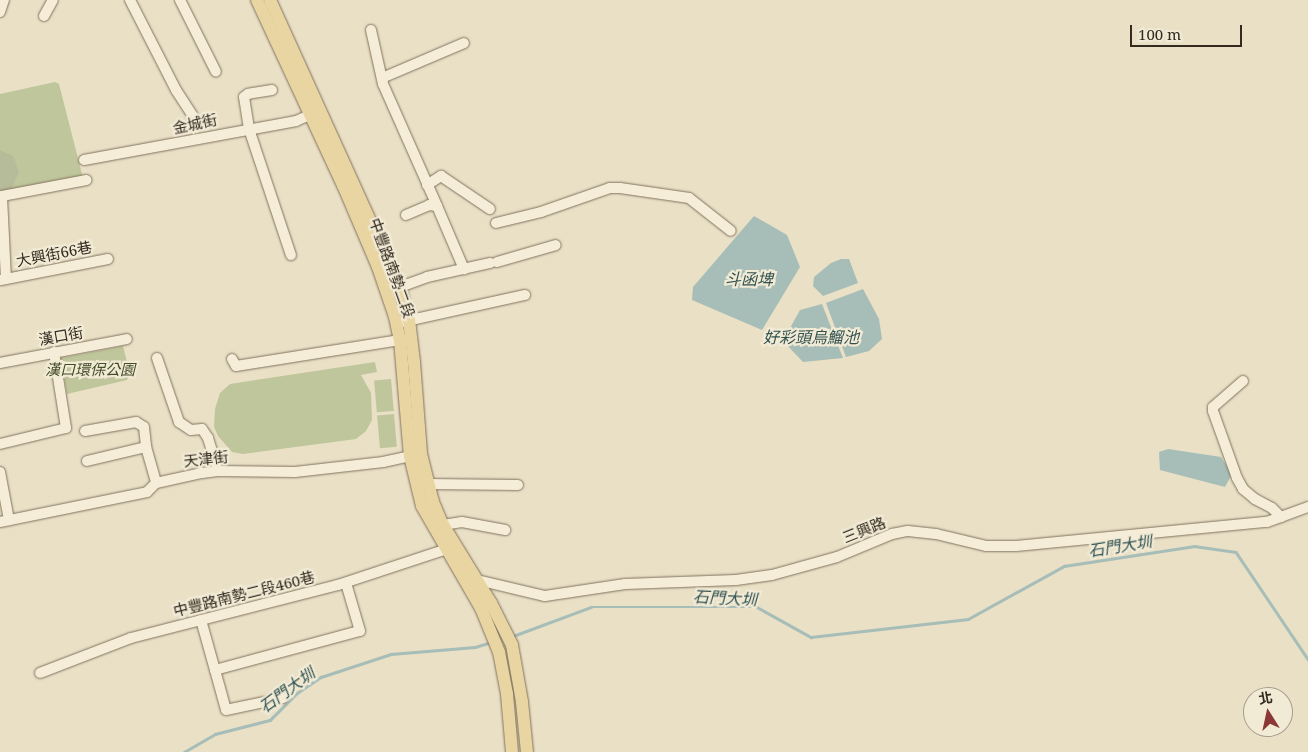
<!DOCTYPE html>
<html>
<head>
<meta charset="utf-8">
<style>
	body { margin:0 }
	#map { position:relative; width:1308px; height:752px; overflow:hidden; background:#e9e0c6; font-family:"Noto Serif","Noto Sans TC",serif }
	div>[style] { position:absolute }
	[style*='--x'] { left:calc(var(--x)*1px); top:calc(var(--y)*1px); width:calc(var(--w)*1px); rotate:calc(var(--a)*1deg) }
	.green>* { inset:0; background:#bfc69b; transform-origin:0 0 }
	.cemetery>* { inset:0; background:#b6bb99 }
	.water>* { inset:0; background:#a7bdb7 }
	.stream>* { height:2.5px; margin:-1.25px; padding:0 1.25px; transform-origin:1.25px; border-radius:1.25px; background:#a7bdb7 }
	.roads { filter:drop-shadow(0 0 1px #82725e) drop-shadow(0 0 1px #82725e) }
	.minor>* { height:10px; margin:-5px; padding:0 5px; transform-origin:5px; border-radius:5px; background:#f5edd8 }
	.major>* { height:12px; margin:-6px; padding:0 6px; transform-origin:6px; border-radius:6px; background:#e8d5a2 }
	span { translate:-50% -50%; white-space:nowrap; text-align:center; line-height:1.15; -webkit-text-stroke:4.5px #f1ead5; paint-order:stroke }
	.street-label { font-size:15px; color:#342a20 }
	.park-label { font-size:15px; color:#434e29; font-style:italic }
	.water-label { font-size:16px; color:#315251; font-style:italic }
	.north { position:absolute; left:1243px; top:687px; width:50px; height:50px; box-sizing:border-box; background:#f1ead5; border:1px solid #a59d8d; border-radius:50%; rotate:350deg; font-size:14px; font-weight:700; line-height:20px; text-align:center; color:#342a20 }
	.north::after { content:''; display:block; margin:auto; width:18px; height:22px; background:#8a3735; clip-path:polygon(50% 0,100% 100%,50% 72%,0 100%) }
	.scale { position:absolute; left:1130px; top:25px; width:112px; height:22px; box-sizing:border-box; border:2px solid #342a20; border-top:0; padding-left:6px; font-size:15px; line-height:18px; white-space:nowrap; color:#342a20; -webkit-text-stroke:4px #f1ead5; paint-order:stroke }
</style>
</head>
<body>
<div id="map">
	<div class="green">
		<div style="clip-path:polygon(55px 82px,59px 84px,83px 178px,0 194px,0 94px)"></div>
		<div style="clip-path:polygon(123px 346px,130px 374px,127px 380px,67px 394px,61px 358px)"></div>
		<div style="clip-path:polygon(375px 362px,377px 372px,361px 375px,371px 393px,372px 420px,366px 431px,356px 439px,243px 454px,232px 452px,218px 436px,214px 427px,215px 409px,220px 393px,230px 384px)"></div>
		<div style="left:391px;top:379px;width:32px;height:17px;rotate:85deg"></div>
		<div style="left:394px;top:414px;width:33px;height:17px;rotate:85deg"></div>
	</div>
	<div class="cemetery">
		<div style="clip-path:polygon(0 150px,13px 156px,19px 172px,12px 188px,0 192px)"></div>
	</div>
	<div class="water">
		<div style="clip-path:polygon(754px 216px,787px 235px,800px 267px,762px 330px,692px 300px,693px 287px)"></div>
		<div style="clip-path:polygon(841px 259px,849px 259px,858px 283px,823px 296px,813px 286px,814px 277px,831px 263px)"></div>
		<div style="clip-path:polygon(863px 289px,879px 319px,882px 339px,869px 351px,846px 357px,826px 303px)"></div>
		<div style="clip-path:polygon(822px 304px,843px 358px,803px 362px,783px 341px,800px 310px)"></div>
		<div style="clip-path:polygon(1168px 449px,1221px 457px,1232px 474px,1225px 487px,1160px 470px,1159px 452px)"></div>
	</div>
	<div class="stream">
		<div style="--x:513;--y:636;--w:83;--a:-20.4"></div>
		<div style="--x:591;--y:607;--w:166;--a:0"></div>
		<div style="--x:757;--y:607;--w:62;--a:29.1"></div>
		<div style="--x:811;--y:637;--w:158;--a:-6.5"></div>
		<div style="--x:968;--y:619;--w:110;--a:-28.9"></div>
		<div style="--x:1064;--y:566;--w:132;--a:-8.7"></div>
		<div style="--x:1194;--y:546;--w:42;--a:8.1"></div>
		<div style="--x:1236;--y:552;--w:129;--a:56.1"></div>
		<div style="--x:184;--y:752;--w:36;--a:-30"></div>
		<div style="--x:215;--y:734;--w:57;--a:-14.3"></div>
		<div style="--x:270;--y:720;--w:38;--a:-45"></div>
		<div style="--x:297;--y:693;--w:29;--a:-34"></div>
		<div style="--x:321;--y:677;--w:74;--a:-18.2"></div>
		<div style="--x:391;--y:654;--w:84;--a:-4.8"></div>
		<div style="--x:475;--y:647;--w:17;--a:-17"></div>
	</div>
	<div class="roads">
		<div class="minor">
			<div style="--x:130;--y:0;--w:101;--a:62.9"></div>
			<div style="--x:176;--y:90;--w:31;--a:57"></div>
			<div style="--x:180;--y:0;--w:80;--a:63.4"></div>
			<div style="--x:0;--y:12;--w:13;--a:-72"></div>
			<div style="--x:44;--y:16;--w:18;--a:-61"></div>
			<div style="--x:371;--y:30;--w:55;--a:77.5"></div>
			<div style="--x:383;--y:84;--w:133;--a:66.1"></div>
			<div style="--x:382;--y:78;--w:89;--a:-23.1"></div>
			<div style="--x:272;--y:90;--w:24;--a:171"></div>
			<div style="--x:248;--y:94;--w:5;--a:143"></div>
			<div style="--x:244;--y:97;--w:32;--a:81"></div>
			<div style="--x:249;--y:129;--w:133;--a:71.6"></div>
			<div style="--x:84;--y:160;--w:216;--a:-10.4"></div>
			<div style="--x:296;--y:121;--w:17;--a:-24"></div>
			<div style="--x:427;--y:185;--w:17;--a:-33"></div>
			<div style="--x:441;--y:176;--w:59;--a:34"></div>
			<div style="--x:406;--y:215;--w:25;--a:-23"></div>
			<div style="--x:429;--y:205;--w:8;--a:7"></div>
			<div style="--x:437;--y:206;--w:69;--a:66.8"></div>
			<div style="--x:496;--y:223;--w:46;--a:-13.7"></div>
			<div style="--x:541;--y:212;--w:73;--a:-19.2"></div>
			<div style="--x:610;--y:188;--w:10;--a:0"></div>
			<div style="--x:620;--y:188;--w:70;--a:8.2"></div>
			<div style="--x:689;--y:198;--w:53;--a:38.2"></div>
			<div style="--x:497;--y:262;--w:61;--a:-16.1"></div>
			<div style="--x:6;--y:279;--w:83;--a:-92.8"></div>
			<div style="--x:2;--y:196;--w:86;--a:-10.7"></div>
			<div style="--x:1;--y:280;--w:109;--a:-11.1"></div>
			<div style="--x:400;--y:287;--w:29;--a:-20"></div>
			<div style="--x:427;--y:277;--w:65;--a:-12.5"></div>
			<div style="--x:402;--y:322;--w:126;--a:-12.4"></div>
			<div style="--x:157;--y:358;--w:68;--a:71"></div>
			<div style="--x:179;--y:422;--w:14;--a:34"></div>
			<div style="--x:191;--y:430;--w:11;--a:-5"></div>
			<div style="--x:202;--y:429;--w:11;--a:56"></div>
			<div style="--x:208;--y:438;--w:34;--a:73"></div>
			<div style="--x:232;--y:359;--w:8;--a:60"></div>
			<div style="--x:236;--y:366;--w:166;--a:-9"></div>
			<div style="--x:0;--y:363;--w:129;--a:-10.7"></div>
			<div style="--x:1243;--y:381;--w:40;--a:139"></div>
			<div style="--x:1213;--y:407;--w:4;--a:90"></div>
			<div style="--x:1213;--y:411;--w:71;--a:70.3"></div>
			<div style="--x:1237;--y:478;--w:13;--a:61"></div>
			<div style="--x:1243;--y:489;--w:16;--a:40"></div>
			<div style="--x:1255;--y:499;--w:19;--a:28"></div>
			<div style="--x:1272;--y:508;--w:13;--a:45"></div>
			<div style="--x:85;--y:431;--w:52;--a:-10"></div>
			<div style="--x:136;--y:422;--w:9;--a:32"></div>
			<div style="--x:144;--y:427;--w:20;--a:84"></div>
			<div style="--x:146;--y:447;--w:37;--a:74"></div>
			<div style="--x:0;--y:444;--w:68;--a:-13.6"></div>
			<div style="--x:66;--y:428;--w:77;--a:-99"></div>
			<div style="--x:87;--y:461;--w:61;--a:-13.3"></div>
			<div style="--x:0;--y:472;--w:49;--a:79.4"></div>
			<div style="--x:428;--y:484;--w:90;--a:0.6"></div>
			<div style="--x:0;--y:522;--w:150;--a:-11.5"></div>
			<div style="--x:147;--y:492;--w:13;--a:-45"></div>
			<div style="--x:156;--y:483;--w:47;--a:-12.3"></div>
			<div style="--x:202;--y:473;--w:16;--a:-7"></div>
			<div style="--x:218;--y:471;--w:77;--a:0.7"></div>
			<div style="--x:295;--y:472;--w:89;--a:-6.5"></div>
			<div style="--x:383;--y:462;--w:35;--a:-12"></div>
			<div style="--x:443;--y:525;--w:19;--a:-9"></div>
			<div style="--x:462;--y:522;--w:44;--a:10.5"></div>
			<div style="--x:473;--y:579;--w:74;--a:13.3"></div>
			<div style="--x:545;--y:596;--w:81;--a:-8.5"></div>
			<div style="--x:625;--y:584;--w:111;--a:-2.1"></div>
			<div style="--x:736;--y:580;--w:36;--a:-8"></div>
			<div style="--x:772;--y:575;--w:67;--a:-15.5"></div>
			<div style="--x:837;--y:557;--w:60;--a:-22.7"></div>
			<div style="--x:892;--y:534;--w:16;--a:-11"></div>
			<div style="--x:908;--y:531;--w:28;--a:6"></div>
			<div style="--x:936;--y:534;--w:51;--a:13.5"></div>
			<div style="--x:986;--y:546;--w:30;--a:0"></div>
			<div style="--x:1016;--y:546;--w:252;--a:-5.5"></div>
			<div style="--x:1267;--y:522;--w:44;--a:-20.1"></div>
			<div style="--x:201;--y:620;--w:52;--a:74.4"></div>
			<div style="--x:215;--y:670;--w:150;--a:-15.1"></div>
			<div style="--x:360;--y:631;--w:50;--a:-106.3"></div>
			<div style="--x:215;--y:670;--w:41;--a:74.6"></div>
			<div style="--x:226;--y:710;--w:58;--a:-11.9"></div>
			<div style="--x:40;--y:673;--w:97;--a:-21"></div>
			<div style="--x:131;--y:638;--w:214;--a:-14.4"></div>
			<div style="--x:338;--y:585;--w:121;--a:-18.3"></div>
		</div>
		<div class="major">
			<div style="--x:257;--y:0;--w:204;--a:65.1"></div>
			<div style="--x:343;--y:185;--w:89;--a:66.9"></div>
			<div style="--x:378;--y:267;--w:53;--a:71.2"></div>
			<div style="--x:395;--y:317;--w:24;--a:78"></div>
			<div style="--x:400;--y:340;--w:116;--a:85.1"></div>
			<div style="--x:410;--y:456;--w:51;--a:76.5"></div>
			<div style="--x:422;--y:506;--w:118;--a:60"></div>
			<div style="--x:481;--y:608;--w:48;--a:67.8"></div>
			<div style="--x:499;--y:652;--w:43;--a:79.2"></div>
			<div style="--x:507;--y:694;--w:58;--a:85.1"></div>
			<div style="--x:270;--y:0;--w:315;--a:65.6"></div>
			<div style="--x:400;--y:287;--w:34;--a:75"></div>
			<div style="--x:409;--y:320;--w:42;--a:83.2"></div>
			<div style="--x:414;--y:362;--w:92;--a:85.6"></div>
			<div style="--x:421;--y:454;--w:49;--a:76"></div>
			<div style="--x:433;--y:502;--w:25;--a:67"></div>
			<div style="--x:443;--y:525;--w:92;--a:58.4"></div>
			<div style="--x:491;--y:603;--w:47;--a:63.4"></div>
			<div style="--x:512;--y:645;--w:58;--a:80"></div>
			<div style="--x:522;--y:702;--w:50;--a:84.3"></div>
		</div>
	</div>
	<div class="street-label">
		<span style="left:195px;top:124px;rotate:-12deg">金城街</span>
		<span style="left:54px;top:254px;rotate:-11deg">大興街66巷</span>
		<span style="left:392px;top:268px;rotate:70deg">中豐路南勢二段</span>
		<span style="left:61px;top:336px;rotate:-10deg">漢口街</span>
		<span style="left:206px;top:459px;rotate:-6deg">天津街</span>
		<span style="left:864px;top:530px;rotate:-22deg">三興路</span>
		<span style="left:244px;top:594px;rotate:-14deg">中豐路南勢二段460巷</span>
	</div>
	<div class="park-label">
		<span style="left:90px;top:370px">漢口環保公園</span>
	</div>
	<div class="water-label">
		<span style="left:749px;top:279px">斗函埤</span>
		<span style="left:811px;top:337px">好彩頭烏鰡池</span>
		<span style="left:1120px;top:546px;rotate:-9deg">石門大圳</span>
		<span style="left:725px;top:598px;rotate:3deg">石門大圳</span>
		<span style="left:287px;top:690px;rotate:-36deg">石門大圳</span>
	</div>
	<div class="north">北</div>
	<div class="scale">100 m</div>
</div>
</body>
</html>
